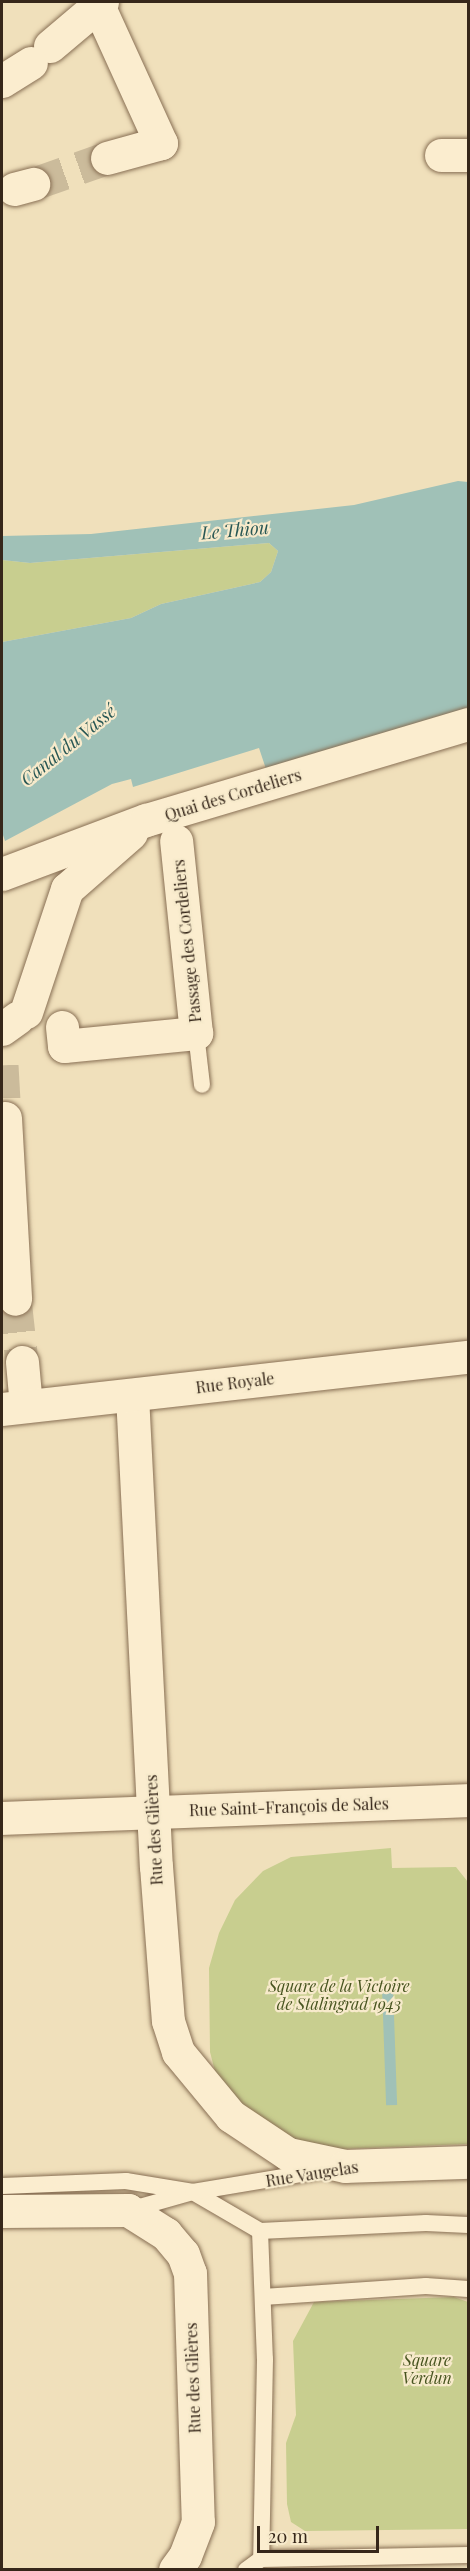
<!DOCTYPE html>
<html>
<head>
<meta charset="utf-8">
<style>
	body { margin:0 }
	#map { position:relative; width:470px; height:2571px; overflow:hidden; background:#f0e0bb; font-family:"Playfair Display",serif }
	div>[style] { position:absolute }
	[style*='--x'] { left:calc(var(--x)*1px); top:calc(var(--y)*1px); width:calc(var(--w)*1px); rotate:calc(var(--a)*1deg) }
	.green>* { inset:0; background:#c8ce8f }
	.water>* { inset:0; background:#a0c1b7; transform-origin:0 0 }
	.street-tunnel>* { height:33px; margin-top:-16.5px; transform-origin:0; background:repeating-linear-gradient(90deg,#cbbb9b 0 33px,transparent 0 49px) }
	.roads { filter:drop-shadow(0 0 2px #886f54) drop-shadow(0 0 2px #886f54) }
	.lane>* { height:16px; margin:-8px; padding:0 8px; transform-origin:8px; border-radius:8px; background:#fbedcf }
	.street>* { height:33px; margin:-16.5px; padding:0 16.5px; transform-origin:16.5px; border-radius:16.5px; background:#fbedcf }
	span { translate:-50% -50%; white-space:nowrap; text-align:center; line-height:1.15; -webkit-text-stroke:4.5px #f7eacb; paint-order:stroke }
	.street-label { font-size:16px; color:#36271a }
	.park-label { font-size:16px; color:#47541f; font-style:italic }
	.water-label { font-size:18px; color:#285754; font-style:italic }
	.frame { position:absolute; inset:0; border:3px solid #36271a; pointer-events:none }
	.scale { position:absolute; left:257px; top:2526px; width:122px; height:27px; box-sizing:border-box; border:3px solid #36271a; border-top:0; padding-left:8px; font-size:18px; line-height:21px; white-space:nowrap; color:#36271a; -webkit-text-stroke:4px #f7eacb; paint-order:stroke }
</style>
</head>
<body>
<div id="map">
	<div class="green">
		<div style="clip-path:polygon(269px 543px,278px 551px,271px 572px,260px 582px,161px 604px,131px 618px,2px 642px,2px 560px,30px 563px)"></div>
		<div style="clip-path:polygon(391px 1848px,392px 1868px,456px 1867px,468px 1882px,468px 2144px,341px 2149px,299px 2143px,241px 2110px,216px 2075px,210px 2052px,209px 1968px,219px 1933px,235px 1900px,263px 1871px,291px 1857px)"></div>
		<div style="clip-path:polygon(454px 2297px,468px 2302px,468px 2529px,305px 2531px,291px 2522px,287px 2504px,286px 2443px,296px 2415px,293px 2341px,314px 2302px)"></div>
	</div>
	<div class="water">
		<div style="clip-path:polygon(458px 481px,468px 482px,468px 710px,266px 769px,259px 748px,133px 787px,131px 779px,112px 784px,5px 841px,2px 832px,2px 642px,131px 618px,161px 604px,260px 582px,271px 572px,278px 551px,269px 543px,30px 563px,2px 560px,2px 536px,91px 534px,354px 505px)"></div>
		<div style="left:393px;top:1987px;width:118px;height:11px;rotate:88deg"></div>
	</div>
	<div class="street-tunnel">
		<div style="--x:33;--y:184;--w:78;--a:-19.4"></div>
		<div style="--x:2;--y:1065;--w:53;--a:86.8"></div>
		<div style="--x:15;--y:1299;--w:63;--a:83.7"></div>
	</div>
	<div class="roads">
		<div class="lane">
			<div style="--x:196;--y:1033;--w:52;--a:83.4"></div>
			<div style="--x:2;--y:2186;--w:124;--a:-2.3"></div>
			<div style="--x:126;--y:2181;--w:68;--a:9.3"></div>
			<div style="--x:193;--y:2192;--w:78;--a:30.2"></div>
			<div style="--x:129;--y:2210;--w:66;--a:-15.7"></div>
			<div style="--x:193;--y:2192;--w:133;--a:-9.5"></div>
			<div style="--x:260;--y:2231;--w:128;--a:87.8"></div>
			<div style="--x:265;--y:2359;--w:200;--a:91.1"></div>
			<div style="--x:260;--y:2231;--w:166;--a:-2.8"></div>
			<div style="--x:426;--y:2223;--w:42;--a:2.7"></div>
			<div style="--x:263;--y:2297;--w:163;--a:-3.9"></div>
			<div style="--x:426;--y:2286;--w:42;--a:4.1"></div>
			<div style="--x:261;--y:2559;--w:207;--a:-1.1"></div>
			<div style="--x:246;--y:2570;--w:19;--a:-36"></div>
		</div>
		<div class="street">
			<div style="--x:98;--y:5;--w:152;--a:65.5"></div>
			<div style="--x:161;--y:143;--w:56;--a:164.5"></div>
			<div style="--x:50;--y:46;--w:68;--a:-40.2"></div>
			<div style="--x:2;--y:81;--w:34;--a:-32"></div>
			<div style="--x:441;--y:155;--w:27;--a:0"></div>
			<div style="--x:14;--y:189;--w:20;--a:-15"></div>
			<div style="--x:2;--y:874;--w:154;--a:-20.6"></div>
			<div style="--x:146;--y:820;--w:336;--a:-16.6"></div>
			<div style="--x:26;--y:1012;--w:130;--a:-71.6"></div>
			<div style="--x:67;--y:889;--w:85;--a:-41.2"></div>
			<div style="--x:62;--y:1027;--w:19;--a:84"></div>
			<div style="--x:64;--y:1046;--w:133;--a:-5.6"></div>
			<div style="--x:196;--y:1033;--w:193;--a:-95.9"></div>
			<div style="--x:2;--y:1029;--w:19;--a:-36"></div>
			<div style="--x:5;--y:1118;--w:181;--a:86.8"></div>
			<div style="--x:22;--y:1362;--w:44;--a:84.8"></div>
			<div style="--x:132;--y:1395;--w:472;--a:87.1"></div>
			<div style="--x:156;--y:1866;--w:155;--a:85.6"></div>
			<div style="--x:168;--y:2021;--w:33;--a:72"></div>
			<div style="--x:178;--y:2052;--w:83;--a:50.4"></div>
			<div style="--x:231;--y:2116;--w:69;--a:33.7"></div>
			<div style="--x:288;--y:2154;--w:58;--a:11.9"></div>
			<div style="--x:345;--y:2166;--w:123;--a:-1.9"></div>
			<div style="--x:2;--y:1409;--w:469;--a:-6.4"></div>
			<div style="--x:2;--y:1818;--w:466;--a:-2.2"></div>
			<div style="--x:2;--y:2211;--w:126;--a:-0.5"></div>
			<div style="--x:128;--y:2210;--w:45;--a:32.3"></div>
			<div style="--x:166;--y:2234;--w:26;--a:50"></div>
			<div style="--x:183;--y:2254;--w:20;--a:70"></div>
			<div style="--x:190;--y:2273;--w:249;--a:88.2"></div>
			<div style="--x:198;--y:2522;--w:36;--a:111"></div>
			<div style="--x:185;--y:2556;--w:17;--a:126"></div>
		</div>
	</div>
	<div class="street-label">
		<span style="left:233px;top:795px;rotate:-17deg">Quai des Cordeliers</span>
		<span style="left:187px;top:941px;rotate:-96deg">Passage des Cordeliers</span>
		<span style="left:235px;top:1383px;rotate:-7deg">Rue Royale</span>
		<span style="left:289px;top:1807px;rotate:-2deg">Rue Saint-François de Sales</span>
		<span style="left:154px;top:1830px;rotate:-93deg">Rue des Glières</span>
		<span style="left:312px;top:2174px;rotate:-9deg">Rue Vaugelas</span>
		<span style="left:193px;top:2378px;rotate:-92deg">Rue des Glières</span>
	</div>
	<div class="park-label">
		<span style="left:339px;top:1995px">Square de la Victoire<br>de Stalingrad 1943</span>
		<span style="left:427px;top:2369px">Square<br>Verdun</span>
	</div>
	<div class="water-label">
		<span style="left:235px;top:530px;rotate:-5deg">Le Thiou</span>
		<span style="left:68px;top:745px;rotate:-39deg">Canal du Vassé</span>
	</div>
	<div class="frame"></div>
	<div class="scale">20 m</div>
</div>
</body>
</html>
